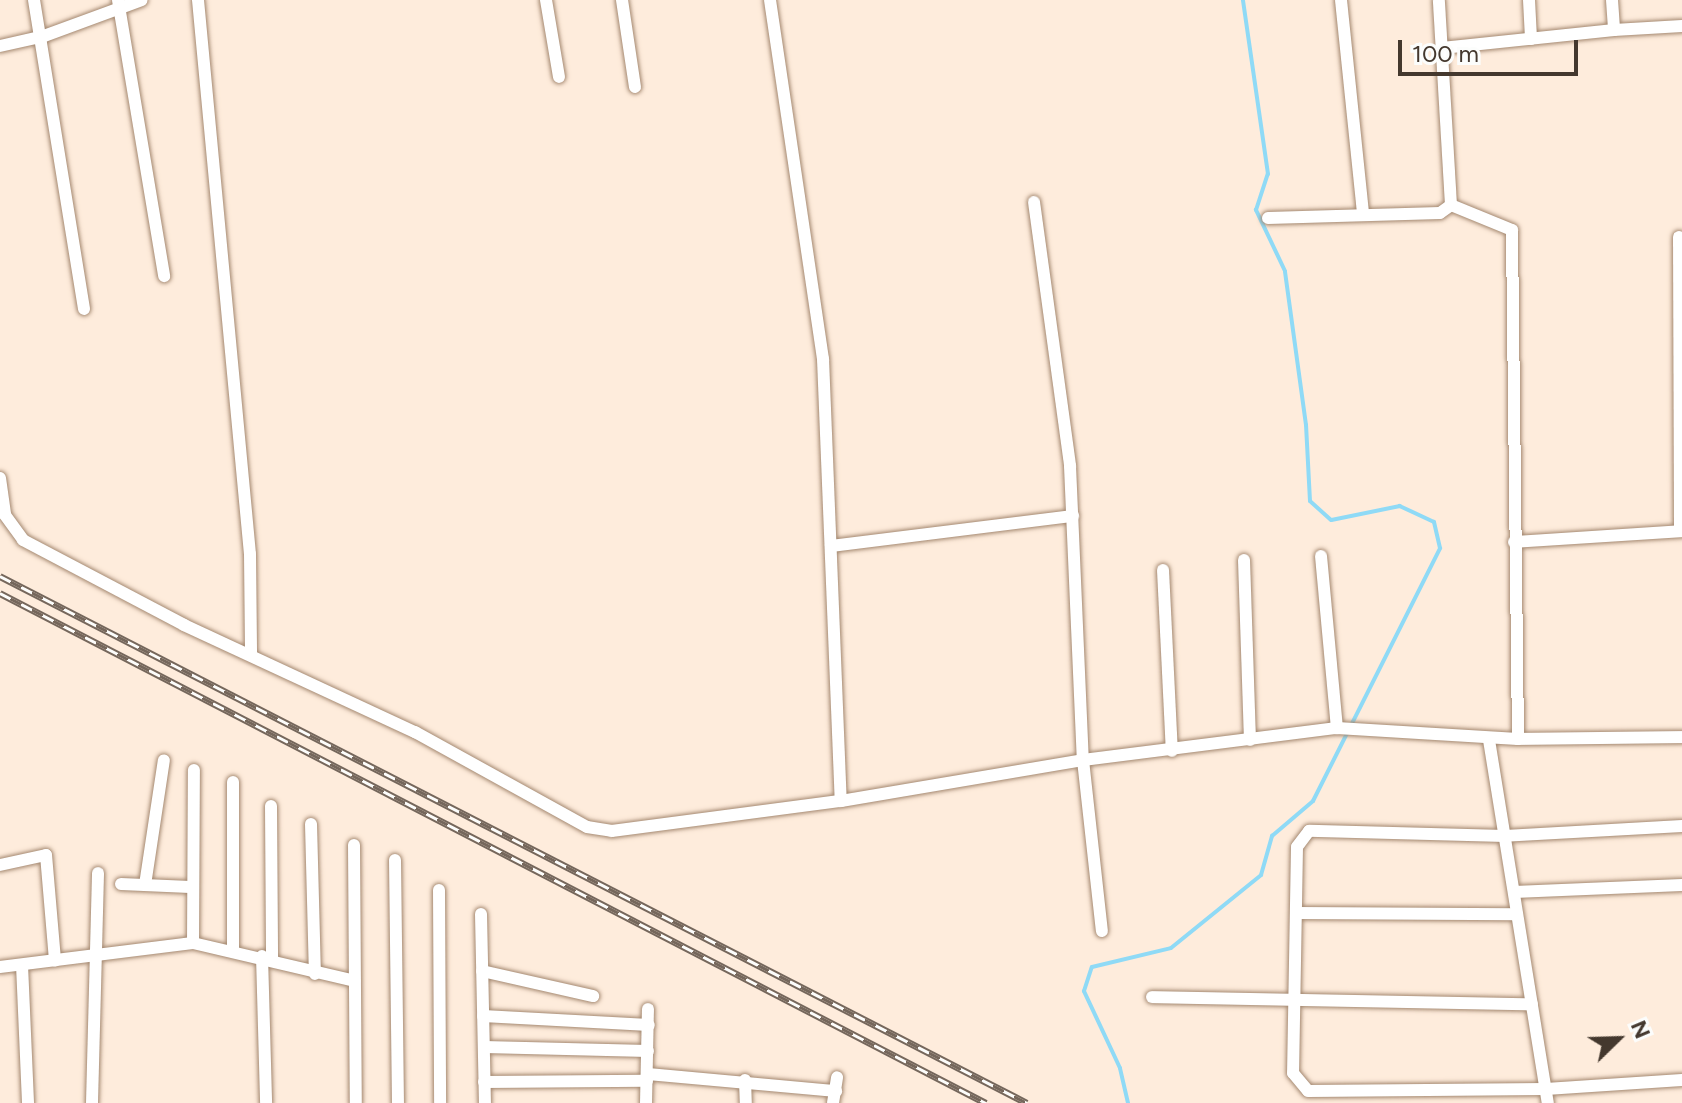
<!DOCTYPE html>
<html>
<head>
<meta charset="utf-8">
<style>
	body { margin:0 }
	#map { position:relative; width:1682px; height:1103px; overflow:hidden; background:#feecdc; font-family:Figtree,sans-serif }
	div>[style] { position:absolute }
	[style*='--x'] { left:calc(var(--x)*1px); top:calc(var(--y)*1px); width:calc(var(--w)*1px); rotate:calc(var(--a)*1deg) }
	.stream>* { height:4px; margin:-2px; padding:0 2px; transform-origin:2px; border-radius:2px; background:#8fdaf6 }
	.roads { filter:drop-shadow(0 0 2px #a48870) drop-shadow(0 0 2px #a48870) }
	.street>* { height:12px; margin:-6px; padding:0 6px; transform-origin:6px; border-radius:6px; background:#fff }
	.rail>* { height:7px; margin-top:-3.5px; transform-origin:0; background:repeating-linear-gradient(90deg,#fcfdfc 0 12px,#75675c 0 24px); box-sizing:border-box; border-block:2px solid #75675c }
	span { translate:-50% -50%; white-space:nowrap; text-align:center; line-height:1.15; -webkit-text-stroke:7px #fcfdfc; paint-order:stroke }
	.north { position:absolute; left:1578px; top:999px; width:80px; height:80px; -webkit-text-stroke:6px #fcfdfc; paint-order:stroke; rotate:67deg; font-size:22px; font-weight:700; line-height:32px; text-align:center; color:#44382e }
	.north::after { content:''; display:block; margin:auto; width:28px; height:36px; background:#44382e; clip-path:polygon(50% 0,100% 100%,50% 72%,0 100%) }
	.scale { position:absolute; left:1398px; top:40px; width:180px; height:36px; box-sizing:border-box; border:4px solid #44382e; border-top:0; padding-left:10px; font-size:24px; line-height:28px; white-space:nowrap; color:#44382e; -webkit-text-stroke:6px #fcfdfc; paint-order:stroke }
</style>
</head>
<body>
<div id="map">
	<div class="stream">
		<div style="--x:1128;--y:1103;--w:36;--a:-103"></div>
		<div style="--x:1120;--y:1068;--w:85;--a:-115.1"></div>
		<div style="--x:1084;--y:991;--w:25;--a:-72"></div>
		<div style="--x:1092;--y:967;--w:81;--a:-13.5"></div>
		<div style="--x:1171;--y:948;--w:116;--a:-39"></div>
		<div style="--x:1261;--y:875;--w:41;--a:-74.2"></div>
		<div style="--x:1272;--y:836;--w:54;--a:-40.5"></div>
		<div style="--x:1313;--y:801;--w:283;--a:-63.3"></div>
		<div style="--x:1440;--y:548;--w:27;--a:-103"></div>
		<div style="--x:1434;--y:522;--w:38;--a:-155"></div>
		<div style="--x:1400;--y:506;--w:70;--a:168.5"></div>
		<div style="--x:1331;--y:520;--w:28;--a:-138"></div>
		<div style="--x:1310;--y:501;--w:76;--a:-93"></div>
		<div style="--x:1306;--y:425;--w:155;--a:-97.8"></div>
		<div style="--x:1285;--y:271;--w:68;--a:-115.4"></div>
		<div style="--x:1256;--y:210;--w:38;--a:-72"></div>
		<div style="--x:1268;--y:174;--w:176;--a:-98.2"></div>
	</div>
	<div class="roads">
		<div class="street">
			<div style="--x:34;--y:0;--w:313;--a:80.8"></div>
			<div style="--x:118;--y:0;--w:280;--a:80.5"></div>
			<div style="--x:198;--y:0;--w:556;--a:84.64"></div>
			<div style="--x:250;--y:554;--w:100;--a:89.4"></div>
			<div style="--x:546;--y:0;--w:78;--a:80.4"></div>
			<div style="--x:622;--y:0;--w:88;--a:81.5"></div>
			<div style="--x:770;--y:0;--w:363;--a:81.6"></div>
			<div style="--x:823;--y:359;--w:442;--a:87.7"></div>
			<div style="--x:841;--y:801;--w:245;--a:-9.6"></div>
			<div style="--x:1083;--y:760;--w:256;--a:-7.2"></div>
			<div style="--x:1337;--y:728;--w:181;--a:3.5"></div>
			<div style="--x:1518;--y:739;--w:509;--a:-90.68"></div>
			<div style="--x:1512;--y:230;--w:66;--a:-157.7"></div>
			<div style="--x:1341;--y:0;--w:214;--a:84.1"></div>
			<div style="--x:1529;--y:0;--w:39;--a:87"></div>
			<div style="--x:1612;--y:0;--w:30;--a:86"></div>
			<div style="--x:1614;--y:30;--w:68;--a:-3.4"></div>
			<div style="--x:0;--y:46;--w:45;--a:-12.8"></div>
			<div style="--x:44;--y:36;--w:104;--a:-20.2"></div>
			<div style="--x:1442;--y:48;--w:173;--a:-6"></div>
			<div style="--x:1034;--y:202;--w:266;--a:82.2"></div>
			<div style="--x:1070;--y:466;--w:294;--a:87.5"></div>
			<div style="--x:1083;--y:760;--w:172;--a:83.7"></div>
			<div style="--x:1268;--y:218;--w:172;--a:-1.7"></div>
			<div style="--x:1440;--y:213;--w:14;--a:-36"></div>
			<div style="--x:1451;--y:205;--w:205;--a:-93.4"></div>
			<div style="--x:1679;--y:237;--w:294;--a:89.8"></div>
			<div style="--x:0;--y:478;--w:37;--a:82"></div>
			<div style="--x:5;--y:515;--w:31;--a:54"></div>
			<div style="--x:23;--y:540;--w:182;--a:27.8"></div>
			<div style="--x:184;--y:625;--w:255;--a:24.9"></div>
			<div style="--x:415;--y:732;--w:196;--a:28.9"></div>
			<div style="--x:587;--y:827;--w:25;--a:9"></div>
			<div style="--x:612;--y:831;--w:231;--a:-7.5"></div>
			<div style="--x:1514;--y:542;--w:168;--a:-3.7"></div>
			<div style="--x:831;--y:546;--w:244;--a:-7.1"></div>
			<div style="--x:1321;--y:556;--w:173;--a:84.7"></div>
			<div style="--x:1244;--y:560;--w:180;--a:88.1"></div>
			<div style="--x:1163;--y:570;--w:181;--a:87.2"></div>
			<div style="--x:1518;--y:739;--w:164;--a:-0.7"></div>
			<div style="--x:1489;--y:740;--w:368;--a:80.8"></div>
			<div style="--x:271;--y:806;--w:152;--a:89.6"></div>
			<div style="--x:311;--y:824;--w:150;--a:88.5"></div>
			<div style="--x:1682;--y:826;--w:177;--a:176.8"></div>
			<div style="--x:1505;--y:836;--w:196;--a:-178.5"></div>
			<div style="--x:1309;--y:831;--w:20;--a:127"></div>
			<div style="--x:1297;--y:847;--w:226;--a:91"></div>
			<div style="--x:1293;--y:1073;--w:23;--a:50"></div>
			<div style="--x:1308;--y:1091;--w:238;--a:-0.5"></div>
			<div style="--x:1546;--y:1089;--w:136;--a:-3.8"></div>
			<div style="--x:354;--y:845;--w:258;--a:89.6"></div>
			<div style="--x:395;--y:860;--w:243;--a:89.3"></div>
			<div style="--x:0;--y:865;--w:47;--a:-12.3"></div>
			<div style="--x:46;--y:855;--w:106;--a:85.1"></div>
			<div style="--x:121;--y:884;--w:69;--a:2.5"></div>
			<div style="--x:145;--y:885;--w:126;--a:-81.4"></div>
			<div style="--x:439;--y:890;--w:213;--a:89.7"></div>
			<div style="--x:1514;--y:892;--w:168;--a:-2.4"></div>
			<div style="--x:1296;--y:913;--w:221;--a:0.3"></div>
			<div style="--x:481;--y:914;--w:189;--a:88.8"></div>
			<div style="--x:193;--y:943;--w:173;--a:-89.7"></div>
			<div style="--x:233;--y:950;--w:168;--a:-90"></div>
			<div style="--x:262;--y:956;--w:147;--a:88.4"></div>
			<div style="--x:22;--y:965;--w:138;--a:87.5"></div>
			<div style="--x:0;--y:967;--w:194;--a:-7.1"></div>
			<div style="--x:193;--y:943;--w:166;--a:13.2"></div>
			<div style="--x:482;--y:971;--w:114;--a:12.7"></div>
			<div style="--x:1152;--y:997;--w:380;--a:1.1"></div>
			<div style="--x:483;--y:1016;--w:166;--a:3.1"></div>
			<div style="--x:484;--y:1047;--w:164;--a:1.4"></div>
			<div style="--x:648;--y:1074;--w:189;--a:5.2"></div>
			<div style="--x:745;--y:1080;--w:23;--a:88"></div>
			<div style="--x:484;--y:1082;--w:163;--a:-0.4"></div>
			<div style="--x:92;--y:1103;--w:230;--a:-88.5"></div>
			<div style="--x:646;--y:1103;--w:94;--a:-88.8"></div>
			<div style="--x:833;--y:1103;--w:26;--a:-81"></div>
		</div>
	</div>
	<div class="rail">
		<div style="--x:0;--y:576;--w:1154;--a:27.16"></div>
		<div style="--x:0;--y:593;--w:1110;--a:27.35"></div>
	</div>
	<div class="north">N</div>
	<div class="scale">100 m</div>
</div>
</body>
</html>
